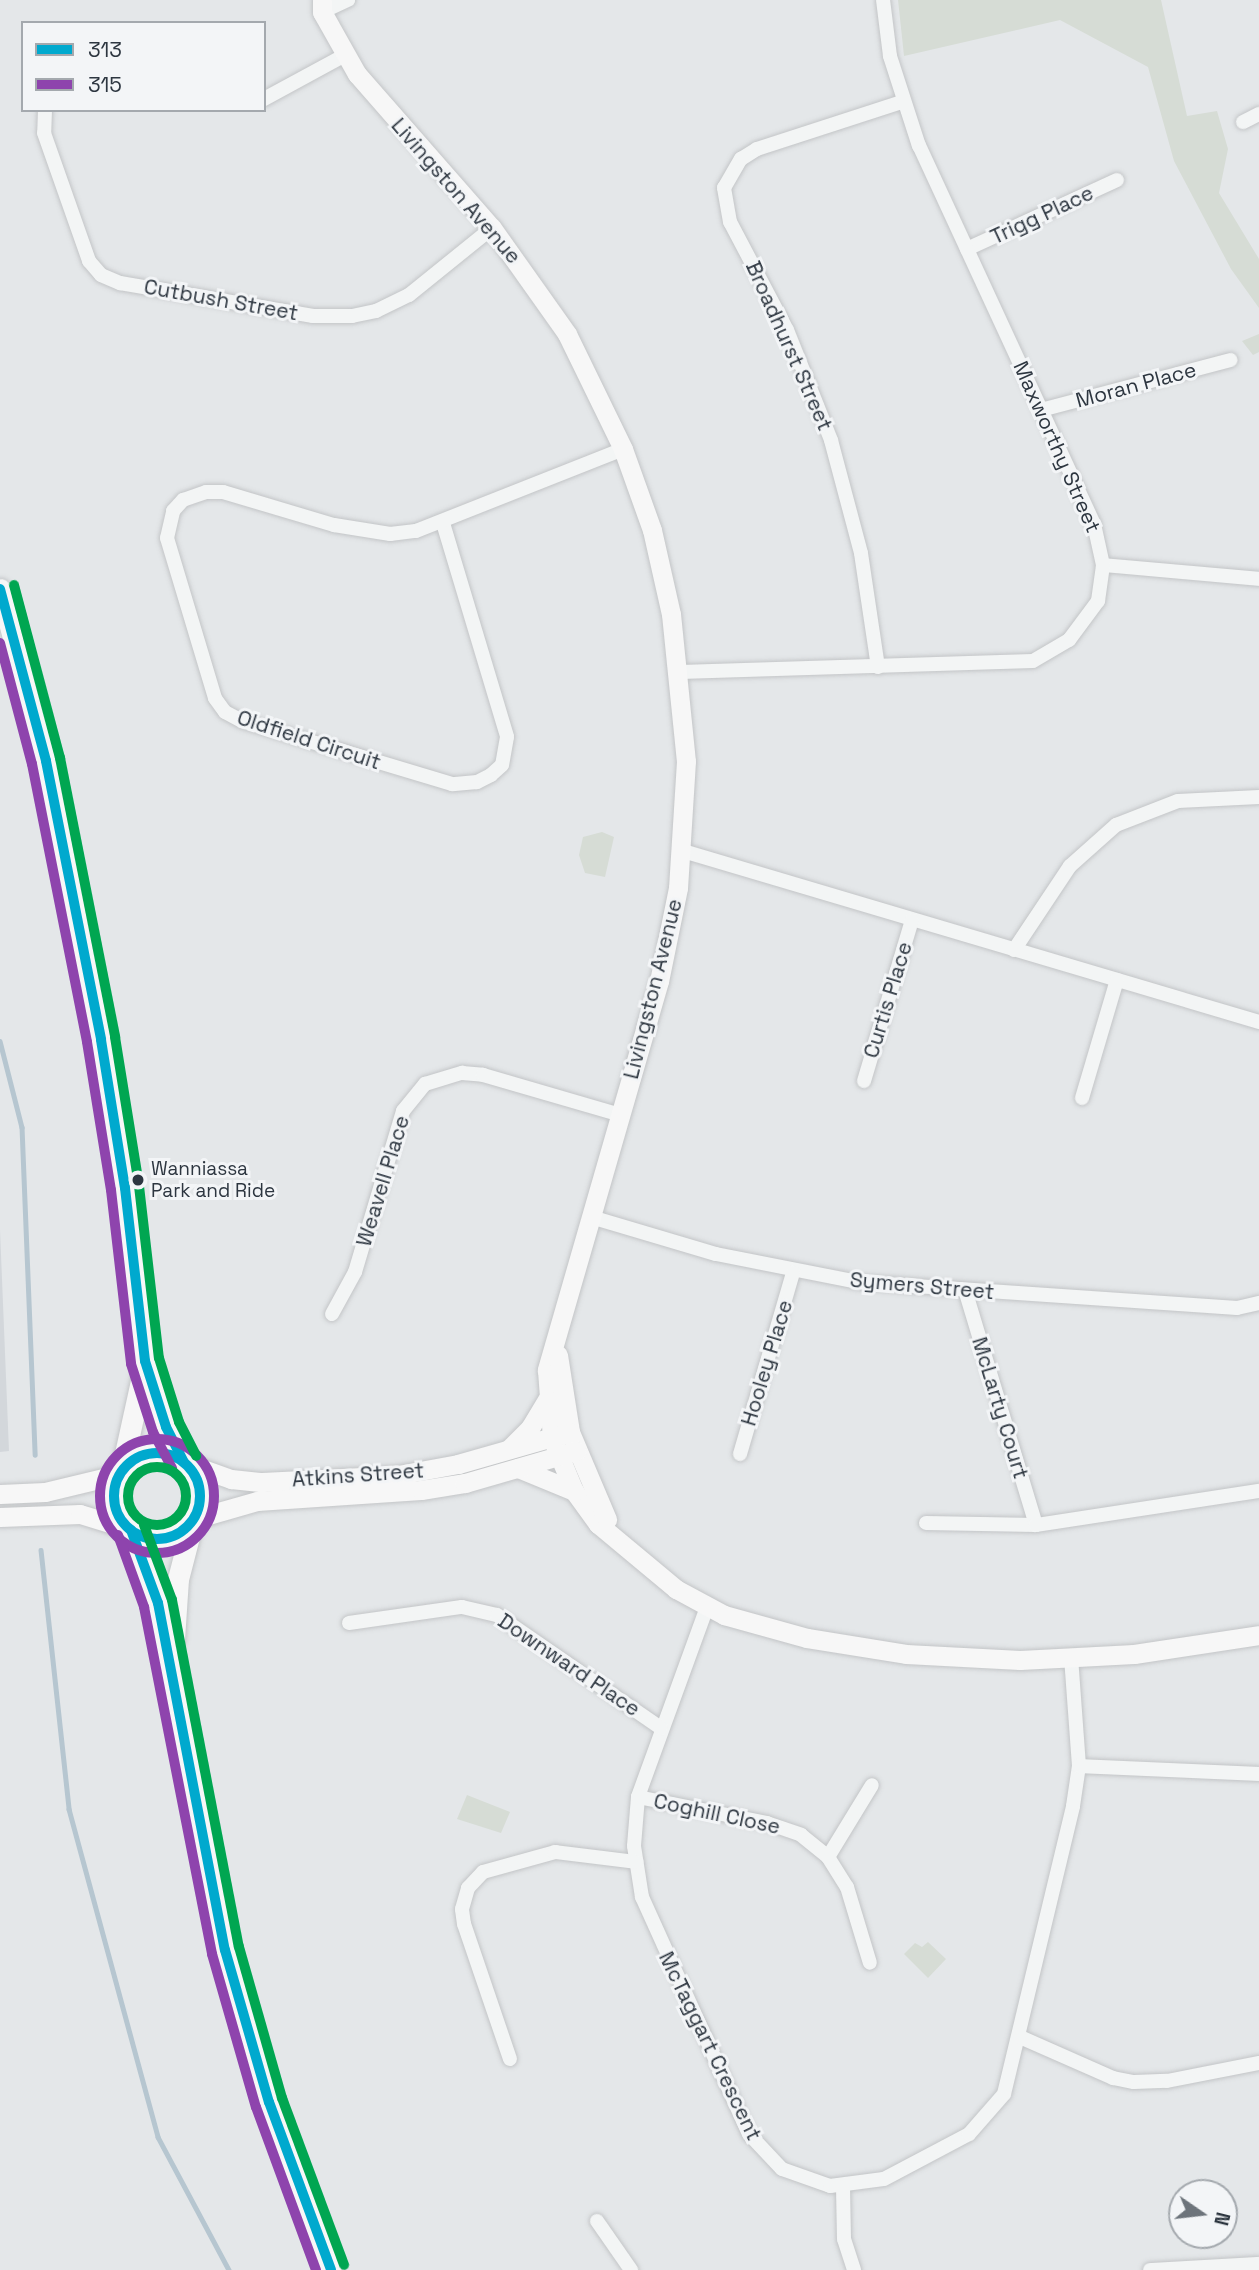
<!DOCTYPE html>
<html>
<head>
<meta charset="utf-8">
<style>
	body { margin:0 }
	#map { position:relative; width:1259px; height:2270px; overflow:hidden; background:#e4e7e9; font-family:"Space Grotesk",sans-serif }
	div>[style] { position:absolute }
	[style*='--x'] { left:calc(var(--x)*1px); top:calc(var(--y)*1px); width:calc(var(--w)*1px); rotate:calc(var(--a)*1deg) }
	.built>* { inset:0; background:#d3d7db }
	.green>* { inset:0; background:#d6dcd5 }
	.stream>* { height:4.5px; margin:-2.25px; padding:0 2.25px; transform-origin:2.25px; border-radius:2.25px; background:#b6c6d0 }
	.roads { filter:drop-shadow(0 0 2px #c3c5c7) drop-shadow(0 0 2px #c3c5c7) }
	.street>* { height:14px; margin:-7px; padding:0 7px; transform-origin:7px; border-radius:7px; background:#f3f5f5 }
	.secondary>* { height:19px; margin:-9.5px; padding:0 9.5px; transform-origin:9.5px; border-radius:9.5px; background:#f7f7f7 }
	.primary>* { height:21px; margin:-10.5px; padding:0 10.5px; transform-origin:10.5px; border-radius:10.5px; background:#f7f7f7 }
	.primary>.ring { margin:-10.5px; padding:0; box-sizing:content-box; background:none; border:21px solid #f7f7f7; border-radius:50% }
	.bus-1>* { height:10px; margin:-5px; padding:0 5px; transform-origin:5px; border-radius:5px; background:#00a9ce }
	.bus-1>.ring { margin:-5px; padding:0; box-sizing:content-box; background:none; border:10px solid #00a9ce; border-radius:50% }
	.bus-2>* { height:10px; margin:-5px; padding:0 5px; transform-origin:5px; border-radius:5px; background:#8e44ad }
	.bus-2>.ring { margin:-5px; padding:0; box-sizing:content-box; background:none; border:10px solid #8e44ad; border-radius:50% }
	.bus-3>* { height:10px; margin:-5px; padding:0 5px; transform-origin:5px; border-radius:5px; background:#00a651 }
	.bus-3>.ring { margin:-5px; padding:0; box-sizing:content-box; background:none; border:10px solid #00a651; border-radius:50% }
	.dots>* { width:19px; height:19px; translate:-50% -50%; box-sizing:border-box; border:4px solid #f3f5f7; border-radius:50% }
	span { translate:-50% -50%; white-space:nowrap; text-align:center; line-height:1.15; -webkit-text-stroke:6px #f3f5f7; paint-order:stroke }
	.bus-label { font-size:19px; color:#2d3640 }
	.left { translate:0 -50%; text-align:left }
	.street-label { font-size:21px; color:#2d3640 }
	.legend { position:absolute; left:21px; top:21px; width:245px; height:91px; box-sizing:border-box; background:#f3f5f7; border:2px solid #a4a9ae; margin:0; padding:9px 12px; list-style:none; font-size:21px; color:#2d3640 }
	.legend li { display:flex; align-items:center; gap:14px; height:35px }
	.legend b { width:35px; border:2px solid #a4a9ae }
	.north { position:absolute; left:1168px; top:2179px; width:70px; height:70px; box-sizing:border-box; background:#f3f5f7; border:2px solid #a4a9ae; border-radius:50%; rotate:104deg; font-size:19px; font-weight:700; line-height:28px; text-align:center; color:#2d3640 }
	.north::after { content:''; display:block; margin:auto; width:24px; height:32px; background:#6d747b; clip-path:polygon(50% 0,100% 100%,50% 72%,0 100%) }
</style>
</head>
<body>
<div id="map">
	<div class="built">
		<div style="clip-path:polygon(0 1230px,9px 1451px,0 1452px)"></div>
	</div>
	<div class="green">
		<div style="clip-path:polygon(898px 0,1161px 0,1187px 116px,1217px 111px,1228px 149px,1219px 193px,1259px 259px,1259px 308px,1231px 269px,1174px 161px,1148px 67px,1060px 20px,904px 56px)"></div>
		<div style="clip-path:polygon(1259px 334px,1259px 352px,1253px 355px,1242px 341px)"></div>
		<div style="clip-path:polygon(602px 832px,614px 837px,605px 877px,585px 873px,579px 855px,583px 837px)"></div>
		<div style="clip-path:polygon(467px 1795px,510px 1812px,501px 1833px,457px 1819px)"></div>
		<div style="clip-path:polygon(928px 1942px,946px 1959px,928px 1978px,904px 1954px,915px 1943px,922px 1947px)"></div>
	</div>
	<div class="stream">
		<div style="--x:0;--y:1041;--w:89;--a:75.7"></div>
		<div style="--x:22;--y:1127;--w:328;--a:87.7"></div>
		<div style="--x:41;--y:1550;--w:261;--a:83.8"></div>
		<div style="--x:69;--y:1809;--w:340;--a:74.8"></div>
		<div style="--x:158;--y:2137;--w:151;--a:61.9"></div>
	</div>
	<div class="roads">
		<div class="street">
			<div style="--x:322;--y:12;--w:29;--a:-25"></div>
			<div style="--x:264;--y:99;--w:92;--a:-28.5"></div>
			<div style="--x:45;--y:110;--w:23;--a:92"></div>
			<div style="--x:44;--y:133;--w:136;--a:70.6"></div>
			<div style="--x:89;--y:261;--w:18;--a:49"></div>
			<div style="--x:101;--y:275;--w:21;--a:23"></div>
			<div style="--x:120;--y:283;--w:196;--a:9.7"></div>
			<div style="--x:313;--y:316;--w:39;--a:0"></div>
			<div style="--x:352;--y:316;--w:25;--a:-12"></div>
			<div style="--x:376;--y:311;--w:37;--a:-26"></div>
			<div style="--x:409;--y:295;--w:107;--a:-38.9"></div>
			<div style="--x:1243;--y:122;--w:18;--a:-27"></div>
			<div style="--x:967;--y:249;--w:165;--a:-24.7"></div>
			<div style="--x:1041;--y:410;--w:196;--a:-14.8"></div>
			<div style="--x:443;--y:523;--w:223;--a:73.3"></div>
			<div style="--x:507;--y:737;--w:28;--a:100"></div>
			<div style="--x:502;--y:765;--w:15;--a:138"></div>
			<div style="--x:491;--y:775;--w:16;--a:153"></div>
			<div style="--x:477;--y:782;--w:25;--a:175"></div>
			<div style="--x:452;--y:784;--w:219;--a:-163.3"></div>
			<div style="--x:242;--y:721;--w:19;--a:-152"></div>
			<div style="--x:225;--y:712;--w:17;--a:-126"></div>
			<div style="--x:215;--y:698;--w:167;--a:-106.7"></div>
			<div style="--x:167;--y:538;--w:28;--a:-77"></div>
			<div style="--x:173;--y:511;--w:15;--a:-48"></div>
			<div style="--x:183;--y:500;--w:24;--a:-19"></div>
			<div style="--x:206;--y:492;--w:17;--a:0"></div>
			<div style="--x:223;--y:492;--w:116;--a:16.6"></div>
			<div style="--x:334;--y:525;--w:57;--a:9.1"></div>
			<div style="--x:390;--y:534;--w:26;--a:-7"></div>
			<div style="--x:416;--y:531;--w:223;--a:-21.6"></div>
			<div style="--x:1103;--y:565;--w:157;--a:5.1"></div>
			<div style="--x:878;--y:667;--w:115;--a:-98.5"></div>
			<div style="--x:861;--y:553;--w:117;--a:-104.9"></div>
			<div style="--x:831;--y:440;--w:118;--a:-111.8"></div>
			<div style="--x:787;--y:330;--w:122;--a:-117.8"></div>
			<div style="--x:730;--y:222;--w:35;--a:-100"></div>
			<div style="--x:724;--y:188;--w:34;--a:-60"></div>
			<div style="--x:741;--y:159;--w:19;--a:-32"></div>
			<div style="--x:757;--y:149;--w:152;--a:-18"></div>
			<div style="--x:680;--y:672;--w:353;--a:-1.8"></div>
			<div style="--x:1033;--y:661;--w:42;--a:-30.3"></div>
			<div style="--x:1069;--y:640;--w:49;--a:-53.4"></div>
			<div style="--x:1098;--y:601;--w:36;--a:-82"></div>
			<div style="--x:1103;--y:565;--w:42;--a:-102.4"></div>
			<div style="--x:1094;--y:524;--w:417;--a:-114.8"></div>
			<div style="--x:919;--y:146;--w:95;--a:-107.9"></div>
			<div style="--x:890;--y:56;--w:56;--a:-97.1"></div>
			<div style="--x:683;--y:851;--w:601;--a:16.53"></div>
			<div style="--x:1014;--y:950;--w:101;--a:-56.3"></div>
			<div style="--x:1070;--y:866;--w:62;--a:-41.7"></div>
			<div style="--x:1116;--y:825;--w:66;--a:-21.2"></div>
			<div style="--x:1178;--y:801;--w:81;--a:-2.8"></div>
			<div style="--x:864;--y:1081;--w:168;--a:-73.4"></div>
			<div style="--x:1082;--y:1098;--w:123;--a:-73.5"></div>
			<div style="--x:591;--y:1217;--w:130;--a:16.5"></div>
			<div style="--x:716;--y:1254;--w:144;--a:11.2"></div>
			<div style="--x:857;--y:1282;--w:381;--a:3.9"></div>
			<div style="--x:1237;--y:1308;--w:23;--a:-13"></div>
			<div style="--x:332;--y:1314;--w:48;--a:-61.3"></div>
			<div style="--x:355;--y:1272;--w:168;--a:-73.4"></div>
			<div style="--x:403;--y:1111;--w:35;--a:-51"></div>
			<div style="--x:425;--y:1084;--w:39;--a:-17"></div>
			<div style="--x:462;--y:1073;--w:21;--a:5"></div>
			<div style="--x:483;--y:1075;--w:144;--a:16.2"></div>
			<div style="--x:740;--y:1454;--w:189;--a:-73.7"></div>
			<div style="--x:926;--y:1523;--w:110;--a:1"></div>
			<div style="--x:1036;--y:1525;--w:245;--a:-106.8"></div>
			<div style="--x:1036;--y:1525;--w:226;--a:-8.7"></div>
			<div style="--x:707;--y:1607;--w:202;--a:110"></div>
			<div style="--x:638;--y:1797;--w:49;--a:94.7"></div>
			<div style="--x:634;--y:1846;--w:52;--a:81.1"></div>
			<div style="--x:642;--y:1897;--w:260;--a:65.7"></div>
			<div style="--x:749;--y:2134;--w:48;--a:46.7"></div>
			<div style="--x:782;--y:2169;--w:51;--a:19.5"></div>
			<div style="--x:830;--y:2186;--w:54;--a:-7.4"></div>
			<div style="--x:884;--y:2179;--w:96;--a:-27.9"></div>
			<div style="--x:969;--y:2134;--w:53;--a:-48.8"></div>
			<div style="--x:1004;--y:2094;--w:296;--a:-76.5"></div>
			<div style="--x:1073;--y:1806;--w:40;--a:-81.5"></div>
			<div style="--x:1079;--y:1766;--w:108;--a:-94.2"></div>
			<div style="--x:349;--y:1623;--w:114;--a:-8.1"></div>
			<div style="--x:462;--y:1607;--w:36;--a:13"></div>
			<div style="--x:497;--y:1615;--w:199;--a:34.6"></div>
			<div style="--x:1079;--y:1766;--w:180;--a:2.5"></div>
			<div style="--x:638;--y:1797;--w:132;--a:11.4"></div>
			<div style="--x:767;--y:1823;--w:36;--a:19"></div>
			<div style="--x:801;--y:1835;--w:35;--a:39"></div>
			<div style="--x:828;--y:1857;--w:36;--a:58"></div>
			<div style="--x:847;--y:1887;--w:79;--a:73.2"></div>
			<div style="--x:828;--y:1857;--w:84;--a:-58.6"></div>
			<div style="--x:1020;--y:2037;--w:102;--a:23.8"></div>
			<div style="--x:1113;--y:2078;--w:21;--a:11"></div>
			<div style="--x:1134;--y:2082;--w:33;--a:-2"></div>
			<div style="--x:1167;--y:2081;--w:94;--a:-11.1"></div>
			<div style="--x:510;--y:2059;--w:143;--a:-108.8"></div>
			<div style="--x:464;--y:1924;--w:15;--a:-98"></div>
			<div style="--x:462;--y:1909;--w:22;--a:-74"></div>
			<div style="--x:468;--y:1888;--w:22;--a:-47"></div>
			<div style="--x:483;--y:1872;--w:75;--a:-15.5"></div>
			<div style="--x:555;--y:1852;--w:82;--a:7"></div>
			<div style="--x:843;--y:2187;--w:52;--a:88.9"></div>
			<div style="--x:844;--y:2239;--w:33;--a:72"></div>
			<div style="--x:597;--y:2221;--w:60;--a:55.2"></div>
			<div style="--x:1150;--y:2270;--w:109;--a:-3.2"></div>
		</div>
		<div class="secondary">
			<div style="--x:322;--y:0;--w:12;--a:90"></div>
			<div style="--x:322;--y:12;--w:71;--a:60.6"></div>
			<div style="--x:357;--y:74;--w:205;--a:48.8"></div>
			<div style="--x:492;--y:228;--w:130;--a:54.7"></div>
			<div style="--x:567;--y:334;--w:128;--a:64"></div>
			<div style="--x:623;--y:449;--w:86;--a:70.3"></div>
			<div style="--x:652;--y:530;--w:86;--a:77.3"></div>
			<div style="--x:671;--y:614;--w:148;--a:84.2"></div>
			<div style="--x:686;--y:761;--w:127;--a:93.6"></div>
			<div style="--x:678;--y:888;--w:95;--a:101.5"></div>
			<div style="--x:659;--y:981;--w:405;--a:106.1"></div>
			<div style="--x:547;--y:1370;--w:68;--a:85.8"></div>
			<div style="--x:552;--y:1438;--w:57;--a:67.5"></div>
			<div style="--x:574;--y:1491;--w:41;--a:54"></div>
			<div style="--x:598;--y:1524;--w:102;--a:39.8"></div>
			<div style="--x:676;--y:1589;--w:55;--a:28.4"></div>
			<div style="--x:724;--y:1615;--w:86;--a:15.5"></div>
			<div style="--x:807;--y:1638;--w:100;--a:9.2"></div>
			<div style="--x:906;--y:1654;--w:114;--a:3"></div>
			<div style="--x:1020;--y:1660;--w:114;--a:-3"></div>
			<div style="--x:1134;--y:1654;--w:126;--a:-8.6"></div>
			<div style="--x:558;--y:1355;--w:78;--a:81.1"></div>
			<div style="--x:570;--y:1432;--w:95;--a:67"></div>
			<div style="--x:509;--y:1449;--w:30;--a:-45"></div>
			<div style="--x:530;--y:1428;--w:33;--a:-59"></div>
			<div style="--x:186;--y:1463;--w:48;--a:19.6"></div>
			<div style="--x:231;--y:1479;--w:31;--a:6"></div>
			<div style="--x:262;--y:1482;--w:136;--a:-2.9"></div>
			<div style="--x:398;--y:1475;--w:61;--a:-10.4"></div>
			<div style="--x:458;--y:1464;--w:116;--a:-15.9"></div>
			<div style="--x:518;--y:1468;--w:61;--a:22.3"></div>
			<div style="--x:0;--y:1494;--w:45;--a:-2.5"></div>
			<div style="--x:45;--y:1492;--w:77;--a:-13.5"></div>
			<div style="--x:0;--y:1517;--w:80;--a:-2.1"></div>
			<div style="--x:80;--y:1514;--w:51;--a:17"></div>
			<div style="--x:194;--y:1519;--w:66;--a:-15.9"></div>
			<div style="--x:257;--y:1501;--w:164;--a:-3.8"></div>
			<div style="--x:421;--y:1490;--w:45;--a:-9"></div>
			<div style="--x:465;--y:1483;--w:116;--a:-16.1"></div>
		</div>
		<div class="primary">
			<div style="--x:0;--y:589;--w:178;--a:75"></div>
			<div style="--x:46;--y:761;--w:284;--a:78.8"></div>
			<div style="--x:101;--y:1040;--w:150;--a:80.8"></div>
			<div style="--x:125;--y:1188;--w:174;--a:83.4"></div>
			<div style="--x:145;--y:1361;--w:69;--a:72.3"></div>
			<div style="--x:166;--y:1427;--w:39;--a:63"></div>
			<div class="ring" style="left:114px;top:1453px;width:65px;height:65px"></div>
			<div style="--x:121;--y:1472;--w:112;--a:-77.6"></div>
			<div style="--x:131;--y:1530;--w:78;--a:69.7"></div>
			<div style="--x:158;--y:1603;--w:353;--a:79.1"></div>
			<div style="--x:225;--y:1950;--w:158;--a:73.9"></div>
			<div style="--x:269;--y:2102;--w:179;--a:69.7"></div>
			<div style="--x:174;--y:1639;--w:60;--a:-86.2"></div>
			<div style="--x:178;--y:1579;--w:60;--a:-75.5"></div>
		</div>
	</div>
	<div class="bus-1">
		<div style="--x:0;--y:589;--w:178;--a:75"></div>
		<div style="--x:46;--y:761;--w:284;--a:78.8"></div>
		<div style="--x:101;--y:1040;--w:150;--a:80.8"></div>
		<div style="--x:125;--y:1188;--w:174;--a:83.4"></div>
		<div style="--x:145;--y:1361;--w:69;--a:72.3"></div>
		<div style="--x:166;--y:1427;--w:39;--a:63"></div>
		<div class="ring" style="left:114px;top:1453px;width:76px;height:76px"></div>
		<div style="--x:131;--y:1530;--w:78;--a:69.7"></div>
		<div style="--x:158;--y:1603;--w:353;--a:79.1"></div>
		<div style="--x:225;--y:1950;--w:158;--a:73.9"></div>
		<div style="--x:269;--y:2102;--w:179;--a:69.7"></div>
	</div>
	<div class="bus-2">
		<div style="--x:0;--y:643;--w:125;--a:75.2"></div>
		<div style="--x:32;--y:764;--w:283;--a:78.8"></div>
		<div style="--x:87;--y:1042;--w:150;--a:80.8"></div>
		<div style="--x:111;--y:1190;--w:175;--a:83.4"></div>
		<div style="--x:131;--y:1364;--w:71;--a:72.1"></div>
		<div style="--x:153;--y:1432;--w:41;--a:62.2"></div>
		<div class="ring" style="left:100px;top:1439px;width:104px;height:104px"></div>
		<div style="--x:118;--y:1535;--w:77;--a:70.1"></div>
		<div style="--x:144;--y:1607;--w:354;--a:78.9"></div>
		<div style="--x:212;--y:1954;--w:159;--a:74"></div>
		<div style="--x:256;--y:2107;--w:174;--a:69.8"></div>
	</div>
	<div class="bus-3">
		<div style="--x:14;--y:585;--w:179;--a:75.1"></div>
		<div style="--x:60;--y:758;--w:284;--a:78.8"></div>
		<div style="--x:115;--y:1037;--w:151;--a:80.8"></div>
		<div style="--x:139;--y:1186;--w:173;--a:83.4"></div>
		<div style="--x:159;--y:1358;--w:67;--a:72.6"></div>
		<div style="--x:179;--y:1422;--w:38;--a:63"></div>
		<div class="ring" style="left:128px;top:1467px;width:48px;height:48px"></div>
		<div style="--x:144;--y:1525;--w:80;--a:69.5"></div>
		<div style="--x:172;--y:1600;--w:353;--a:79.1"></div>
		<div style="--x:239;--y:1947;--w:157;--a:74.1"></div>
		<div style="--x:282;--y:2098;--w:178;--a:69.6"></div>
	</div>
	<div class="dots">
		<div style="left:138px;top:1180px;background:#2d3640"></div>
	</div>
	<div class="bus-label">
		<span class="left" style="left:151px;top:1180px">Wanniassa<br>Park and Ride</span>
	</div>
	<div class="street-label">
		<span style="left:456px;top:191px;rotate:49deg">Livingston Avenue</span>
		<span style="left:1042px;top:215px;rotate:-25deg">Trigg Place</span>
		<span style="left:221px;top:300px;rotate:10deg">Cutbush Street</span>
		<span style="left:789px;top:346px;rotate:66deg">Broadhurst Street</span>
		<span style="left:1136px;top:385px;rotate:-15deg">Moran Place</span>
		<span style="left:1057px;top:447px;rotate:66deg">Maxworthy Street</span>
		<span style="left:309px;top:740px;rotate:18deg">Oldfield Circuit</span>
		<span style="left:653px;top:989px;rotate:-76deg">Livingston Avenue</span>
		<span style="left:888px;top:1000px;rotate:-73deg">Curtis Place</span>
		<span style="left:383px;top:1181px;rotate:-73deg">Weavell Place</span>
		<span style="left:922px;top:1286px;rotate:5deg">Symers Street</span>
		<span style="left:767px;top:1363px;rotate:-73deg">Hooley Place</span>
		<span style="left:1000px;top:1408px;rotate:73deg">McLarty Court</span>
		<span style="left:358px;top:1475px;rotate:-4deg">Atkins Street</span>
		<span style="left:569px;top:1665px;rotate:34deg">Downward Place</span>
		<span style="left:717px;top:1814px;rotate:12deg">Coghill Close</span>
		<span style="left:710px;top:2046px;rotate:64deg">McTaggart Crescent</span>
	</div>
	<ul class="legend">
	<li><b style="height:9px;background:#00a9ce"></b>313</li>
	<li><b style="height:9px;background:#8e44ad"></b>315</li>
	</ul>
	<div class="north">N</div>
</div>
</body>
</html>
